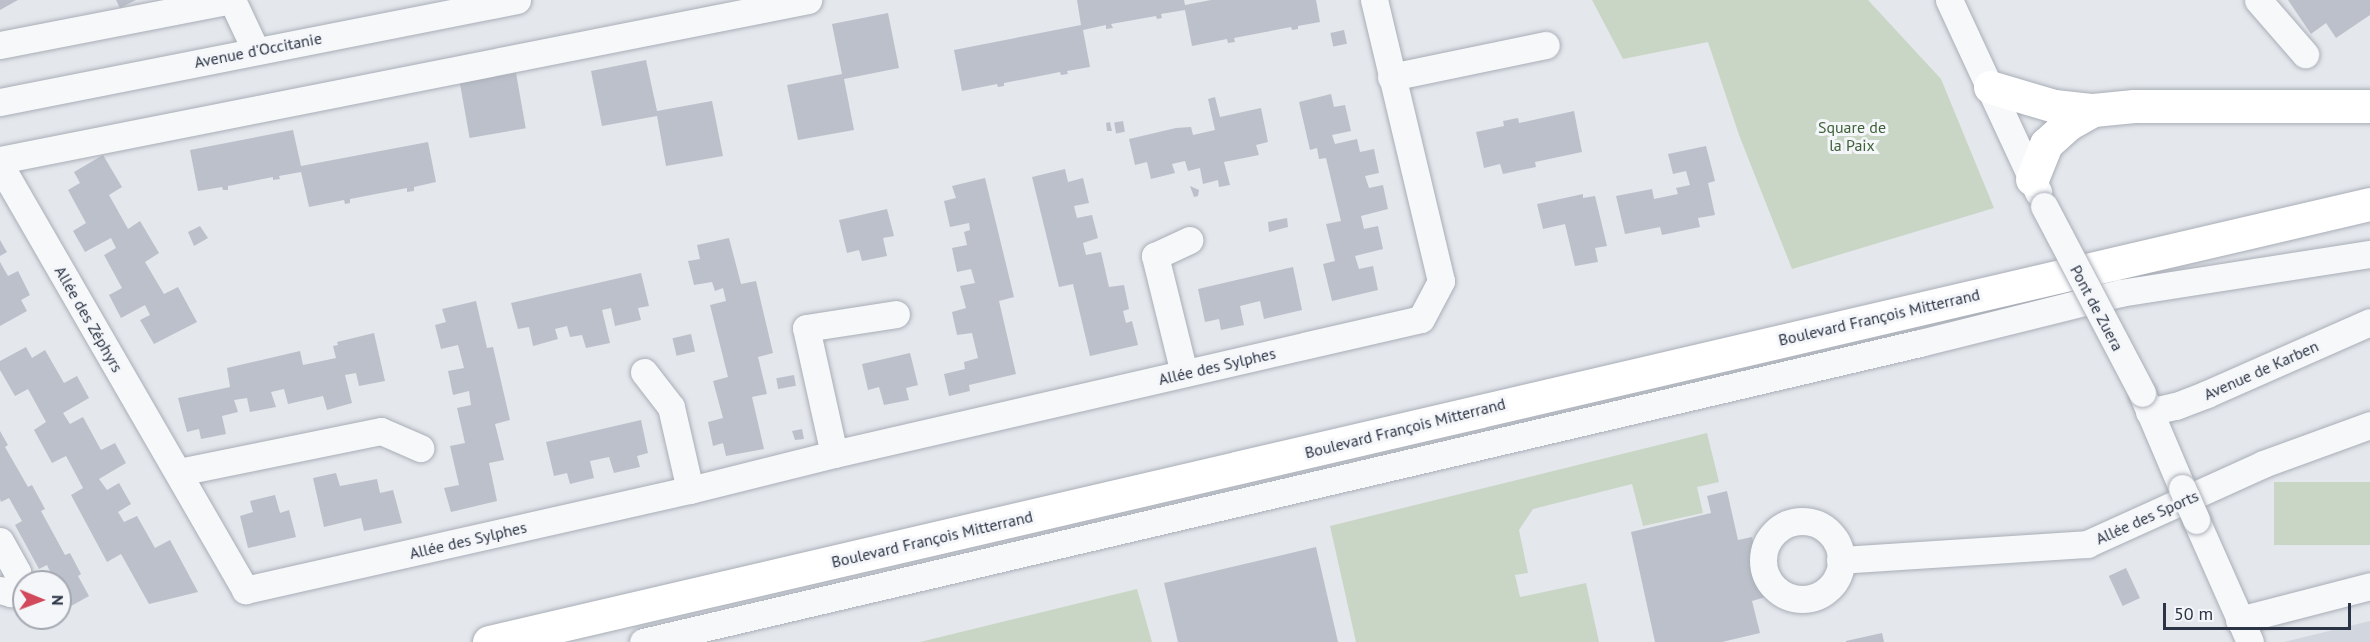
<!DOCTYPE html>
<html>
<head>
<meta charset="utf-8">
<style>
	body { margin:0 }
	#map { position:relative; width:2370px; height:642px; overflow:hidden; background:#e4e7ec; font-family:"PT Sans",sans-serif }
	div>[style] { position:absolute }
	[style*='--x'] { left:calc(var(--x)*1px); top:calc(var(--y)*1px); width:calc(var(--w)*1px); rotate:calc(var(--a)*1deg) }
	.built>* { inset:0; background:#d2d6de }
	.green>* { inset:0; background:#c9d6c5; transform-origin:0 0 }
	.building>* { inset:0; background:#bbc0ca; transform-origin:0 0 }
	.roads { filter:drop-shadow(0 0 2px #a9aeb7) drop-shadow(0 0 2px #a9aeb7) }
	.minor>* { height:27px; margin:-13.5px; padding:0 13.5px; transform-origin:13.5px; border-radius:13.5px; background:#f7f8fa }
	.minor>.ring { margin:-13.5px; padding:0; box-sizing:content-box; background:none; border:27px solid #f7f8fa; border-radius:50% }
	.major>* { height:33px; margin:-16.5px; padding:0 16.5px; transform-origin:16.5px; border-radius:16.5px; background:#fff }
	.bridges { filter:drop-shadow(0 0 2px #a9aeb7) drop-shadow(0 0 2px #a9aeb7) }
	.minor-bridge>* { height:27px; margin:-13.5px; padding:0 13.5px; transform-origin:13.5px; border-radius:13.5px; background:#f7f8fa }
	span { translate:-50% -50%; white-space:nowrap; text-align:center; line-height:1.15; -webkit-text-stroke:6px #f4f6f9; paint-order:stroke }
	.street-label { font-size:16px; color:#2b3445 }
	.park-label { font-size:16px; color:#3f6138 }
	.north { position:absolute; left:12px; top:570px; width:60px; height:60px; box-sizing:border-box; background:#f4f6f9; border:2px solid #a4a8b1; border-radius:50%; rotate:91deg; font-size:16px; font-weight:700; line-height:24px; text-align:center; color:#2b3445 }
	.north::after { content:''; display:block; margin:auto; width:21px; height:27px; background:#d1495b; clip-path:polygon(50% 0,100% 100%,50% 72%,0 100%) }
	.scale { position:absolute; left:2163px; top:603px; width:188px; height:27px; box-sizing:border-box; border:3px solid #2b3445; border-top:0; padding-left:8px; font-size:18px; line-height:21px; white-space:nowrap; color:#2b3445; -webkit-text-stroke:4px #f4f6f9; paint-order:stroke }
</style>
</head>
<body>
<div id="map">
	<div class="built">
		<div style="clip-path:polygon(2370px 621px,2370px 642px,2284px 642px)"></div>
	</div>
	<div class="green">
		<div style="clip-path:polygon(1592px 0,1868px 0,1941px 79px,1994px 208px,1792px 269px,1739px 135px,1708px 42px,1623px 59px)"></div>
		<div style="clip-path:polygon(1707px 433px,1719px 482px,1697px 487px,1703px 513px,1643px 526px,1632px 484px,1533px 509px,1519px 530px,1528px 573px,1515px 575px,1520px 597px,1586px 583px,1599px 642px,1356px 642px,1330px 526px)"></div>
		<div style="left:2370px;top:482px;width:63px;height:96px;rotate:90deg"></div>
		<div style="clip-path:polygon(1137px 589px,1152px 642px,920px 642px)"></div>
	</div>
	<div class="building">
		<div style="clip-path:polygon(0 0,18px 0,0 10px)"></div>
		<div style="clip-path:polygon(116px 0,136px 0,120px 8px)"></div>
		<div style="clip-path:polygon(1077px 0,1184px 0,1185px 5px,1211px 0,1316px 0,1320px 22px,1298px 26px,1298px 29px,1292px 30px,1291px 27px,1234px 38px,1235px 42px,1228px 43px,1227px 39px,1192px 46px,1185px 10px,1161px 14px,1162px 18px,1157px 19px,1156px 16px,1111px 24px,1113px 28px,1106px 29px,1106px 25px,1083px 30px,1090px 67px,1067px 71px,1068px 74px,1061px 75px,1060px 72px,1004px 83px,1004px 86px,998px 87px,997px 84px,962px 91px,954px 50px,1081px 25px)"></div>
		<div style="clip-path:polygon(2288px 0,2370px 0,2370px 15px,2336px 38px,2326px 23px,2311px 34px)"></div>
		<div style="clip-path:polygon(888px 13px,899px 68px,844px 79px,854px 130px,798px 140px,787px 85px,842px 74px,832px 24px)"></div>
		<div style="left:1344px;top:30px;width:14px;height:14px;rotate:78deg"></div>
		<div style="clip-path:polygon(646px 60px,657px 111px,712px 101px,723px 156px,666px 166px,657px 116px,602px 126px,591px 71px)"></div>
		<div style="left:516px;top:73px;width:56px;height:57px;rotate:80deg"></div>
		<div style="clip-path:polygon(1331px 94px,1334px 107px,1345px 105px,1351px 131px,1332px 135px,1335px 144px,1357px 139px,1360px 152px,1374px 149px,1379px 173px,1365px 176px,1369px 188px,1383px 185px,1388px 209px,1361px 216px,1364px 229px,1378px 226px,1383px 249px,1355px 256px,1359px 269px,1373px 266px,1378px 290px,1332px 301px,1323px 264px,1335px 261px,1326px 224px,1341px 221px,1326px 158px,1319px 159px,1317px 148px,1310px 150px,1299px 102px)"></div>
		<div style="clip-path:polygon(1215px 97px,1220px 117px,1261px 108px,1268px 142px,1256px 145px,1259px 155px,1224px 162px,1230px 185px,1219px 187px,1218px 180px,1203px 184px,1200px 168px,1188px 171px,1185px 161px,1172px 164px,1175px 173px,1151px 179px,1147px 162px,1135px 165px,1129px 139px,1176px 128px,1191px 127px,1193px 135px,1215px 130px,1208px 99px)"></div>
		<div style="clip-path:polygon(1574px 111px,1582px 152px,1535px 162px,1536px 167px,1503px 174px,1500px 164px,1484px 168px,1476px 132px,1504px 126px,1503px 121px,1518px 118px,1519px 123px)"></div>
		<div style="left:1123px;top:121px;width:11px;height:9px;rotate:80deg"></div>
		<div style="clip-path:polygon(1110px 122px,1112px 131px,1107px 131px,1106px 123px)"></div>
		<div style="clip-path:polygon(293px 130px,301px 166px,428px 142px,436px 182px,414px 187px,414px 191px,407px 192px,407px 188px,350px 199px,350px 203px,345px 204px,344px 200px,309px 207px,301px 172px,279px 176px,280px 179px,273px 180px,273px 177px,228px 186px,228px 190px,223px 190px,222px 187px,198px 191px,190px 150px)"></div>
		<div style="clip-path:polygon(1706px 146px,1715px 181px,1708px 183px,1715px 215px,1698px 218px,1700px 227px,1662px 235px,1660px 227px,1625px 234px,1616px 196px,1652px 189px,1654px 199px,1678px 194px,1676px 188px,1690px 185px,1686px 171px,1673px 174px,1668px 154px)"></div>
		<div style="clip-path:polygon(103px 155px,122px 187px,109px 195px,128px 229px,140px 221px,159px 253px,145px 262px,164px 294px,178px 287px,197px 322px,154px 344px,140px 320px,150px 315px,145px 305px,121px 318px,109px 295px,122px 288px,104px 255px,116px 248px,111px 238px,85px 252px,73px 231px,86px 223px,68px 190px,80px 183px,74px 172px)"></div>
		<div style="clip-path:polygon(1065px 169px,1068px 182px,1083px 178px,1089px 203px,1074px 206px,1077px 218px,1092px 215px,1098px 238px,1083px 243px,1086px 255px,1101px 252px,1109px 287px,1124px 285px,1129px 309px,1123px 311px,1126px 323px,1132px 321px,1138px 345px,1090px 356px,1073px 284px,1059px 287px,1032px 177px)"></div>
		<div style="clip-path:polygon(985px 178px,1014px 297px,999px 301px,1016px 374px,969px 385px,970px 391px,949px 396px,944px 374px,965px 369px,964px 362px,978px 358px,972px 333px,957px 335px,952px 312px,966px 308px,960px 286px,975px 283px,971px 269px,957px 272px,952px 248px,967px 245px,964px 232px,970px 230px,969px 223px,950px 227px,944px 201px,956px 198px,952px 186px)"></div>
		<div style="clip-path:polygon(1190px 186px,1199px 190px,1198px 196px,1194px 197px)"></div>
		<div style="clip-path:polygon(1583px 194px,1583px 198px,1595px 196px,1607px 246px,1595px 248px,1598px 262px,1575px 266px,1565px 224px,1543px 229px,1537px 204px)"></div>
		<div style="clip-path:polygon(887px 209px,894px 236px,883px 238px,887px 256px,862px 261px,859px 250px,847px 253px,839px 220px)"></div>
		<div style="clip-path:polygon(1287px 218px,1288px 227px,1269px 232px,1268px 222px)"></div>
		<div style="clip-path:polygon(200px 226px,208px 238px,194px 246px,188px 232px)"></div>
		<div style="clip-path:polygon(729px 238px,741px 284px,756px 281px,773px 353px,758px 357px,767px 394px,752px 397px,764px 449px,726px 456px,723px 443px,713px 446px,708px 422px,723px 418px,713px 381px,728px 377px,710px 305px,726px 301px,723px 288px,715px 291px,712px 282px,694px 285px,688px 261px,700px 259px,697px 245px)"></div>
		<div style="clip-path:polygon(0 240px,7px 252px,0 256px)"></div>
		<div style="clip-path:polygon(0 262px,8px 276px,18px 271px,30px 295px,21px 300px,27px 311px,0 326px)"></div>
		<div style="clip-path:polygon(1293px 267px,1302px 310px,1264px 319px,1260px 301px,1240px 306px,1244px 325px,1221px 330px,1219px 319px,1205px 322px,1198px 289px)"></div>
		<div style="clip-path:polygon(641px 273px,649px 306px,638px 308px,641px 320px,615px 326px,611px 308px,602px 310px,610px 343px,586px 348px,582px 335px,570px 337px,567px 326px,555px 329px,558px 339px,533px 346px,529px 327px,518px 329px,511px 303px)"></div>
		<div style="clip-path:polygon(476px 301px,487px 348px,493px 347px,510px 420px,495px 424px,504px 460px,489px 463px,497px 501px,451px 512px,444px 488px,459px 485px,450px 446px,465px 443px,457px 408px,471px 405px,469px 391px,453px 395px,448px 371px,464px 368px,458px 345px,441px 349px,435px 325px,446px 322px,442px 309px)"></div>
		<div style="clip-path:polygon(374px 333px,385px 381px,359px 386px,356px 373px,345px 375px,352px 403px,327px 410px,323px 396px,288px 404px,284px 389px,271px 392px,276px 407px,250px 412px,247px 398px,234px 400px,238px 412px,222px 416px,226px 434px,201px 439px,199px 429px,187px 432px,178px 398px,230px 387px,227px 368px,300px 351px,303px 365px,336px 358px,333px 346px,338px 345px,337px 342px)"></div>
		<div style="left:691px;top:334px;width:18px;height:19px;rotate:77deg"></div>
		<div style="clip-path:polygon(26px 347px,32px 358px,45px 350px,64px 383px,77px 376px,89px 398px,63px 413px,70px 424px,83px 417px,101px 450px,115px 443px,126px 463px,99px 479px,107px 490px,119px 483px,131px 504px,118px 512px,124px 522px,137px 516px,155px 548px,170px 540px,198px 592px,149px 604px,121px 554px,107px 562px,71px 495px,83px 488px,66px 456px,52px 463px,34px 430px,46px 422px,28px 389px,15px 396px,0 370px,0 361px)"></div>
		<div style="clip-path:polygon(910px 353px,918px 385px,906px 388px,909px 400px,884px 405px,879px 387px,868px 390px,862px 364px)"></div>
		<div style="left:794px;top:375px;width:11px;height:18px;rotate:80deg"></div>
		<div style="clip-path:polygon(641px 420px,648px 453px,637px 456px,640px 467px,614px 473px,609px 457px,590px 461px,594px 478px,570px 484px,567px 473px,554px 476px,546px 442px)"></div>
		<div style="clip-path:polygon(802px 429px,804px 439px,795px 440px,792px 431px)"></div>
		<div style="clip-path:polygon(0 431px,8px 445px,5px 447px,28px 487px,32px 485px,45px 509px,41px 511px,65px 555px,70px 553px,81px 574px,78px 576px,89px 596px,62px 611px,60px 582px,55px 582px,47px 565px,39px 569px,15px 525px,22px 521px,9px 498px,1px 502px,0 499px)"></div>
		<div style="clip-path:polygon(336px 473px,340px 486px,377px 479px,380px 493px,393px 490px,402px 523px,364px 531px,361px 518px,324px 527px,313px 478px)"></div>
		<div style="clip-path:polygon(1727px 491px,1738px 540px,1752px 537px,1757px 560px,1753px 561px,1756px 575px,1761px 574px,1766px 597px,1752px 601px,1760px 633px,1722px 642px,1655px 642px,1631px 532px,1711px 513px,1707px 496px)"></div>
		<div style="clip-path:polygon(275px 495px,280px 513px,289px 510px,296px 537px,248px 548px,240px 516px,253px 512px,250px 501px)"></div>
		<div style="clip-path:polygon(1316px 547px,1338px 642px,1178px 642px,1164px 583px)"></div>
		<div style="left:2126px;top:568px;width:33px;height:19px;rotate:65deg"></div>
		<div style="clip-path:polygon(1882px 633px,1884px 642px,1846px 642px,1846px 641px)"></div>
	</div>
	<div class="roads">
		<div class="minor">
			<div style="--x:232;--y:0;--w:56;--a:64.8"></div>
			<div style="--x:1949;--y:0;--w:212;--a:65.1"></div>
			<div style="--x:2258;--y:0;--w:72;--a:49"></div>
			<div style="--x:0;--y:45;--w:236;--a:-11"></div>
			<div style="--x:1391;--y:77;--w:158;--a:-11.7"></div>
			<div style="--x:0;--y:102;--w:527;--a:-11.16"></div>
			<div style="--x:0;--y:160;--w:824;--a:-11.2"></div>
			<div style="--x:0;--y:165;--w:491;--a:60"></div>
			<div style="--x:245;--y:590;--w:456;--a:-12.7"></div>
			<div style="--x:690;--y:490;--w:148;--a:-14"></div>
			<div style="--x:834;--y:454;--w:602;--a:-12.95"></div>
			<div style="--x:1421;--y:319;--w:43;--a:-62.2"></div>
			<div style="--x:1441;--y:281;--w:289;--a:-103.4"></div>
			<div style="--x:644;--y:372;--w:44;--a:52.4"></div>
			<div style="--x:671;--y:407;--w:85;--a:77.1"></div>
			<div style="--x:1184;--y:373;--w:121;--a:-103.9"></div>
			<div style="--x:1155;--y:256;--w:38;--a:-25"></div>
			<div style="--x:2143;--y:396;--w:100;--a:67"></div>
			<div style="--x:2149;--y:412;--w:28;--a:-13"></div>
			<div style="--x:2176;--y:406;--w:33;--a:-21"></div>
			<div style="--x:2207;--y:394;--w:178;--a:-23.8"></div>
			<div style="--x:834;--y:454;--w:129;--a:-102.5"></div>
			<div style="--x:806;--y:328;--w:91;--a:-8.8"></div>
			<div style="--x:179;--y:472;--w:206;--a:-11.5"></div>
			<div style="--x:381;--y:431;--w:43;--a:23.6"></div>
			<div style="--x:2196;--y:520;--w:133;--a:66.1"></div>
			<div class="ring" style="left:1763px;top:521px;width:51px;height:51px"></div>
			<div style="--x:0;--y:541;--w:35;--a:61"></div>
			<div style="--x:17;--y:572;--w:12;--a:76"></div>
			<div style="--x:20;--y:584;--w:13;--a:135"></div>
			<div style="--x:11;--y:593;--w:11;--a:-165"></div>
			<div style="--x:1840;--y:560;--w:248;--a:-3.7"></div>
			<div style="--x:2087;--y:544;--w:193;--a:-24.4"></div>
			<div style="--x:2263;--y:464;--w:114;--a:-20"></div>
			<div style="--x:2239;--y:620;--w:135;--a:-14.5"></div>
			<div style="--x:643;--y:642;--w:1312;--a:-13.18"></div>
			<div style="--x:1920;--y:343;--w:206;--a:-14"></div>
			<div style="--x:2120;--y:293;--w:253;--a:-8.9"></div>
		</div>
		<div class="major">
			<div style="--x:1990;--y:87;--w:67;--a:16.5"></div>
			<div style="--x:2054;--y:106;--w:39;--a:6"></div>
			<div style="--x:2093;--y:110;--w:41;--a:-5.6"></div>
			<div style="--x:2134;--y:106;--w:236;--a:0"></div>
			<div style="--x:2032;--y:179;--w:38;--a:-68"></div>
			<div style="--x:2046;--y:144;--w:30;--a:-42"></div>
			<div style="--x:2068;--y:124;--w:29;--a:-29"></div>
			<div style="--x:489;--y:642;--w:1931;--a:-13.11"></div>
		</div>
	</div>
	<div class="bridges">
		<div class="minor-bridge">
			<div style="--x:2044;--y:206;--w:211;--a:62.3"></div>
			<div style="--x:2182;--y:488;--w:35;--a:66"></div>
		</div>
	</div>
	<div class="street-label">
		<span style="left:258px;top:50px;rotate:-11deg">Avenue d'Occitanie</span>
		<span style="left:2097px;top:308px;rotate:62deg">Pont de Zuera</span>
		<span style="left:1879px;top:317px;rotate:-13deg">Boulevard François Mitterrand</span>
		<span style="left:89px;top:319px;rotate:60deg">Allée des Zéphyrs</span>
		<span style="left:1217px;top:366px;rotate:-13deg">Allée des Sylphes</span>
		<span style="left:2261px;top:370px;rotate:-24deg">Avenue de Karben</span>
		<span style="left:1405px;top:428px;rotate:-14deg">Boulevard François Mitterrand</span>
		<span style="left:2147px;top:517px;rotate:-24deg">Allée des Sports</span>
		<span style="left:932px;top:539px;rotate:-13deg">Boulevard François Mitterrand</span>
		<span style="left:468px;top:540px;rotate:-13deg">Allée des Sylphes</span>
	</div>
	<div class="park-label">
		<span style="left:1852px;top:136px">Square de<br>la Paix</span>
	</div>
	<div class="north">N</div>
	<div class="scale">50 m</div>
</div>
</body>
</html>
